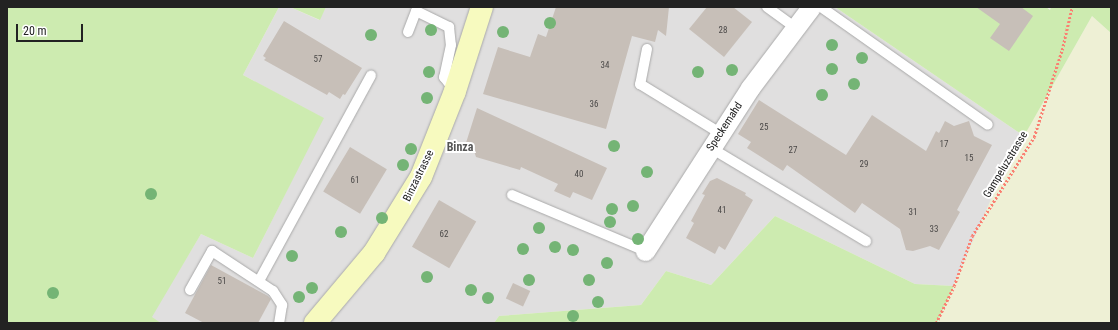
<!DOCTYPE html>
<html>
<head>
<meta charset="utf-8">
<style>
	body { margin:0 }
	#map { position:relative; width:1118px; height:330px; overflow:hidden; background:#f2efe9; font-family:"Roboto Condensed",sans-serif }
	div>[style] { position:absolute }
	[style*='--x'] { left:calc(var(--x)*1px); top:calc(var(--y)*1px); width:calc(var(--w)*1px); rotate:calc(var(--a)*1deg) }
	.residential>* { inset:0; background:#e0dfdf }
	.farmland>* { inset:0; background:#eef0d5 }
	.grass>* { inset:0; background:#cdebb0 }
	.building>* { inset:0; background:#c7bfb8; transform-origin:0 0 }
	.path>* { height:2.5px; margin-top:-1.25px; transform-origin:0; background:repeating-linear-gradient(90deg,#fa8072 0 2px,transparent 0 4px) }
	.roads { filter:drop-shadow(0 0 1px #a9a9a9) drop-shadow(0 0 1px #a9a9a9) }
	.lane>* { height:10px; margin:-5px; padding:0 5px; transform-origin:5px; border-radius:5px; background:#fff }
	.street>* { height:19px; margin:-9.5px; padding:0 9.5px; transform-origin:9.5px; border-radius:9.5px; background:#fff }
	.secondary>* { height:22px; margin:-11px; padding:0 11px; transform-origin:11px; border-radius:11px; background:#f7fabf }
	.trees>* { width:12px; height:12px; margin:-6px; border-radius:50%; background:#74b475 }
	span { translate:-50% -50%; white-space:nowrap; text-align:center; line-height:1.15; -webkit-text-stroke:4px #fff; paint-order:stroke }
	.number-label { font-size:9px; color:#4b4948 }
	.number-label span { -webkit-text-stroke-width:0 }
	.street-label { font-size:11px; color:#222 }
	.neighbourhood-label { font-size:12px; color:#555; font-weight:700 }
	.frame { position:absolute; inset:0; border:8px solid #222; pointer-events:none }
	.scale { position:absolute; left:16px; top:24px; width:67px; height:18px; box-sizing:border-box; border:2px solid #222; border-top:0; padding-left:5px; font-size:12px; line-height:14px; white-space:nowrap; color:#222; -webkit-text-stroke:3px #fff; paint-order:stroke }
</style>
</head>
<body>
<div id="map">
	<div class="residential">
		<div style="clip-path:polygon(279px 7px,290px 7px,319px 20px,326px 7px,835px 7px,1024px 136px,954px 286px,915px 284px,775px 216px,711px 285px,666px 271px,641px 305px,499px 316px,494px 323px,161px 323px,151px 317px,201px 234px,253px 258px,323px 118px,243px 75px)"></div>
	</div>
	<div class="farmland">
		<div style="clip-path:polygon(1092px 16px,1111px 33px,1111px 323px,937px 323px,1002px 174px)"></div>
	</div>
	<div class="grass">
		<div style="clip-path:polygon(7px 7px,279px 7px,243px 75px,324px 118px,253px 258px,201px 234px,152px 317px,161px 323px,7px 323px)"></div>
		<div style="clip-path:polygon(290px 7px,326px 7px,320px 20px)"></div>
		<div style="clip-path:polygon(835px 7px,1046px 7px,1050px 10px,1051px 7px,1111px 7px,1111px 33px,1092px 16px,1024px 136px)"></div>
		<div style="clip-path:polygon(775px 216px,915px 284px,954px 286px,937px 323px,494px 323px,499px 316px,641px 305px,666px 271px,711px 285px)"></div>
	</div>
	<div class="building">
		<div style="clip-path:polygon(556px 7px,669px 7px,666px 36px,658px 30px,655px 42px,632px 36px,606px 129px,483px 94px,498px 47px,530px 57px,538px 34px,546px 37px)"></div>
		<div style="clip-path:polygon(707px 7px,733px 7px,752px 22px,724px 57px,689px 29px)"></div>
		<div style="clip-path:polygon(976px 7px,1021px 7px,1033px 16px,1009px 51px,990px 38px,1000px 24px)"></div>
		<div style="clip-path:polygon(284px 21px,362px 68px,345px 95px,343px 94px,340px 99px,329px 92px,327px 95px,264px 60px,266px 58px,263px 56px)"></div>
		<div style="clip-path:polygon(759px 100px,846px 155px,872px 115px,926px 151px,936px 131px,939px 133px,945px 121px,954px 126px,969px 121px,974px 136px,992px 145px,957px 210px,960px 212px,939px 250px,930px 246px,913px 251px,906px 250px,900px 229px,862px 203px,855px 213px,787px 165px,783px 171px,747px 148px,751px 142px,738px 134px)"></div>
		<div style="clip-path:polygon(477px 108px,607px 168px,592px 200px,573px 192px,570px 198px,554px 191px,558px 184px,521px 167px,520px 170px,476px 157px,473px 148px,465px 146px)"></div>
		<div style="left:350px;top:147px;width:43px;height:52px;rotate:31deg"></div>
		<div style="clip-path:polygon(717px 178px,746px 193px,745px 195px,753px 200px,725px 250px,719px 246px,715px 254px,686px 238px,694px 223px,691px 221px,705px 195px,702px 194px,710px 181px)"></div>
		<div style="left:439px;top:200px;width:43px;height:54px;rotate:30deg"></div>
		<div style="clip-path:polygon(211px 265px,268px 296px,271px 299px,258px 323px,204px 323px,185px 313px)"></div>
		<div style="left:513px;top:283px;width:19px;height:17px;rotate:25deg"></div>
	</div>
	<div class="path">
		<div style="--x:936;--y:323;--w:41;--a:-64.1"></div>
		<div style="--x:954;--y:286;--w:53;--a:-70.2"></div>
		<div style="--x:972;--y:236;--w:117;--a:-57.9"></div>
		<div style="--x:1034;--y:137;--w:91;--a:-72.2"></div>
		<div style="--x:1062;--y:50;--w:44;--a:-76.9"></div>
	</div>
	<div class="roads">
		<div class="lane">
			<div style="--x:767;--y:7;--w:34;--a:36"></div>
			<div style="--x:821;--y:7;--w:204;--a:35.2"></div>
			<div style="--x:408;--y:32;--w:22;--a:-69"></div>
			<div style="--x:416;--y:11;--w:37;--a:26"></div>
			<div style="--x:449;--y:27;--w:18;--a:84"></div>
			<div style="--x:451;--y:45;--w:33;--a:102"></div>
			<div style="--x:444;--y:77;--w:18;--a:52"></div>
			<div style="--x:647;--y:49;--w:36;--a:101"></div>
			<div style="--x:640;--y:84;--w:94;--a:31.5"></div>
			<div style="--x:711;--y:148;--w:181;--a:31"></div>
			<div style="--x:512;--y:195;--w:144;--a:22.8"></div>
			<div style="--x:259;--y:281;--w:234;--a:-61.4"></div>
			<div style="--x:190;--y:290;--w:45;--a:-60.6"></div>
			<div style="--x:212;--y:251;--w:73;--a:33.3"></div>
			<div style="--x:273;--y:291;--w:17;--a:57"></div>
			<div style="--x:282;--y:305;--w:18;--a:99"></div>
		</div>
		<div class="street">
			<div style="--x:645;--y:251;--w:194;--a:-57.2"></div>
			<div style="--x:750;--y:88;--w:101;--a:-53"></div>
		</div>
		<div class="secondary">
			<div style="--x:315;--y:323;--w:92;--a:-49.9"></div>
			<div style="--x:374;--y:253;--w:89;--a:-58.3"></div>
			<div style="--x:421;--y:177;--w:92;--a:-68.4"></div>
			<div style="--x:455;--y:91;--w:88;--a:-72.2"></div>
		</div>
	</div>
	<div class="trees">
		<div style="left:550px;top:23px"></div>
		<div style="left:431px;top:30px"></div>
		<div style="left:503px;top:32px"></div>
		<div style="left:371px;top:35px"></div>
		<div style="left:832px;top:45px"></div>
		<div style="left:862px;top:58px"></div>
		<div style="left:832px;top:69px"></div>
		<div style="left:732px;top:70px"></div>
		<div style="left:429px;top:72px"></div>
		<div style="left:698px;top:72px"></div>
		<div style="left:854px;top:84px"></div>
		<div style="left:822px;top:95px"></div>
		<div style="left:427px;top:98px"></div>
		<div style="left:614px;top:146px"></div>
		<div style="left:411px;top:149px"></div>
		<div style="left:403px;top:165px"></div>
		<div style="left:647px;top:172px"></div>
		<div style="left:151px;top:194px"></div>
		<div style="left:633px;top:206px"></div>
		<div style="left:612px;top:209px"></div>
		<div style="left:382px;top:218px"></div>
		<div style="left:610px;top:222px"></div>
		<div style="left:539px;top:228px"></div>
		<div style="left:341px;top:232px"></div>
		<div style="left:638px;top:239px"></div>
		<div style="left:555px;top:247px"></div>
		<div style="left:523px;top:249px"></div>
		<div style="left:573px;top:250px"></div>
		<div style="left:292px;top:256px"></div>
		<div style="left:607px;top:263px"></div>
		<div style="left:427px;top:277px"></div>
		<div style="left:529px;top:280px"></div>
		<div style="left:589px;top:280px"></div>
		<div style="left:312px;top:288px"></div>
		<div style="left:471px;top:290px"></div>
		<div style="left:53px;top:293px"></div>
		<div style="left:299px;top:297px"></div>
		<div style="left:488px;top:298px"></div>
		<div style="left:598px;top:302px"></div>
		<div style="left:573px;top:316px"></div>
	</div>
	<div class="number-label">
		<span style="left:723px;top:30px">28</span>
		<span style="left:318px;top:59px">57</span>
		<span style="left:605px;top:65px">34</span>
		<span style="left:594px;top:104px">36</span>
		<span style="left:764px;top:127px">25</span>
		<span style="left:944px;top:144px">17</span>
		<span style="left:793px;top:150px">27</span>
		<span style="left:969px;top:158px">15</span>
		<span style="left:864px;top:164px">29</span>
		<span style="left:579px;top:174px">40</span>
		<span style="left:355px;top:180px">61</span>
		<span style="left:722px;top:210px">41</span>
		<span style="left:913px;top:212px">31</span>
		<span style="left:934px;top:229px">33</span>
		<span style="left:444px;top:234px">62</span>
		<span style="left:222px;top:281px">51</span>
	</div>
	<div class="street-label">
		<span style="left:725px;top:127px;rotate:-57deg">Speckemahd</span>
		<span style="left:1006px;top:165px;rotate:-59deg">Gampeluzstrasse</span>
		<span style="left:419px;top:176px;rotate:-64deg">Binzastrasse</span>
	</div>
	<div class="neighbourhood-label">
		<span style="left:460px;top:148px">Binza</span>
	</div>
	<div class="frame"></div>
	<div class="scale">20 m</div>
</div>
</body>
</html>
